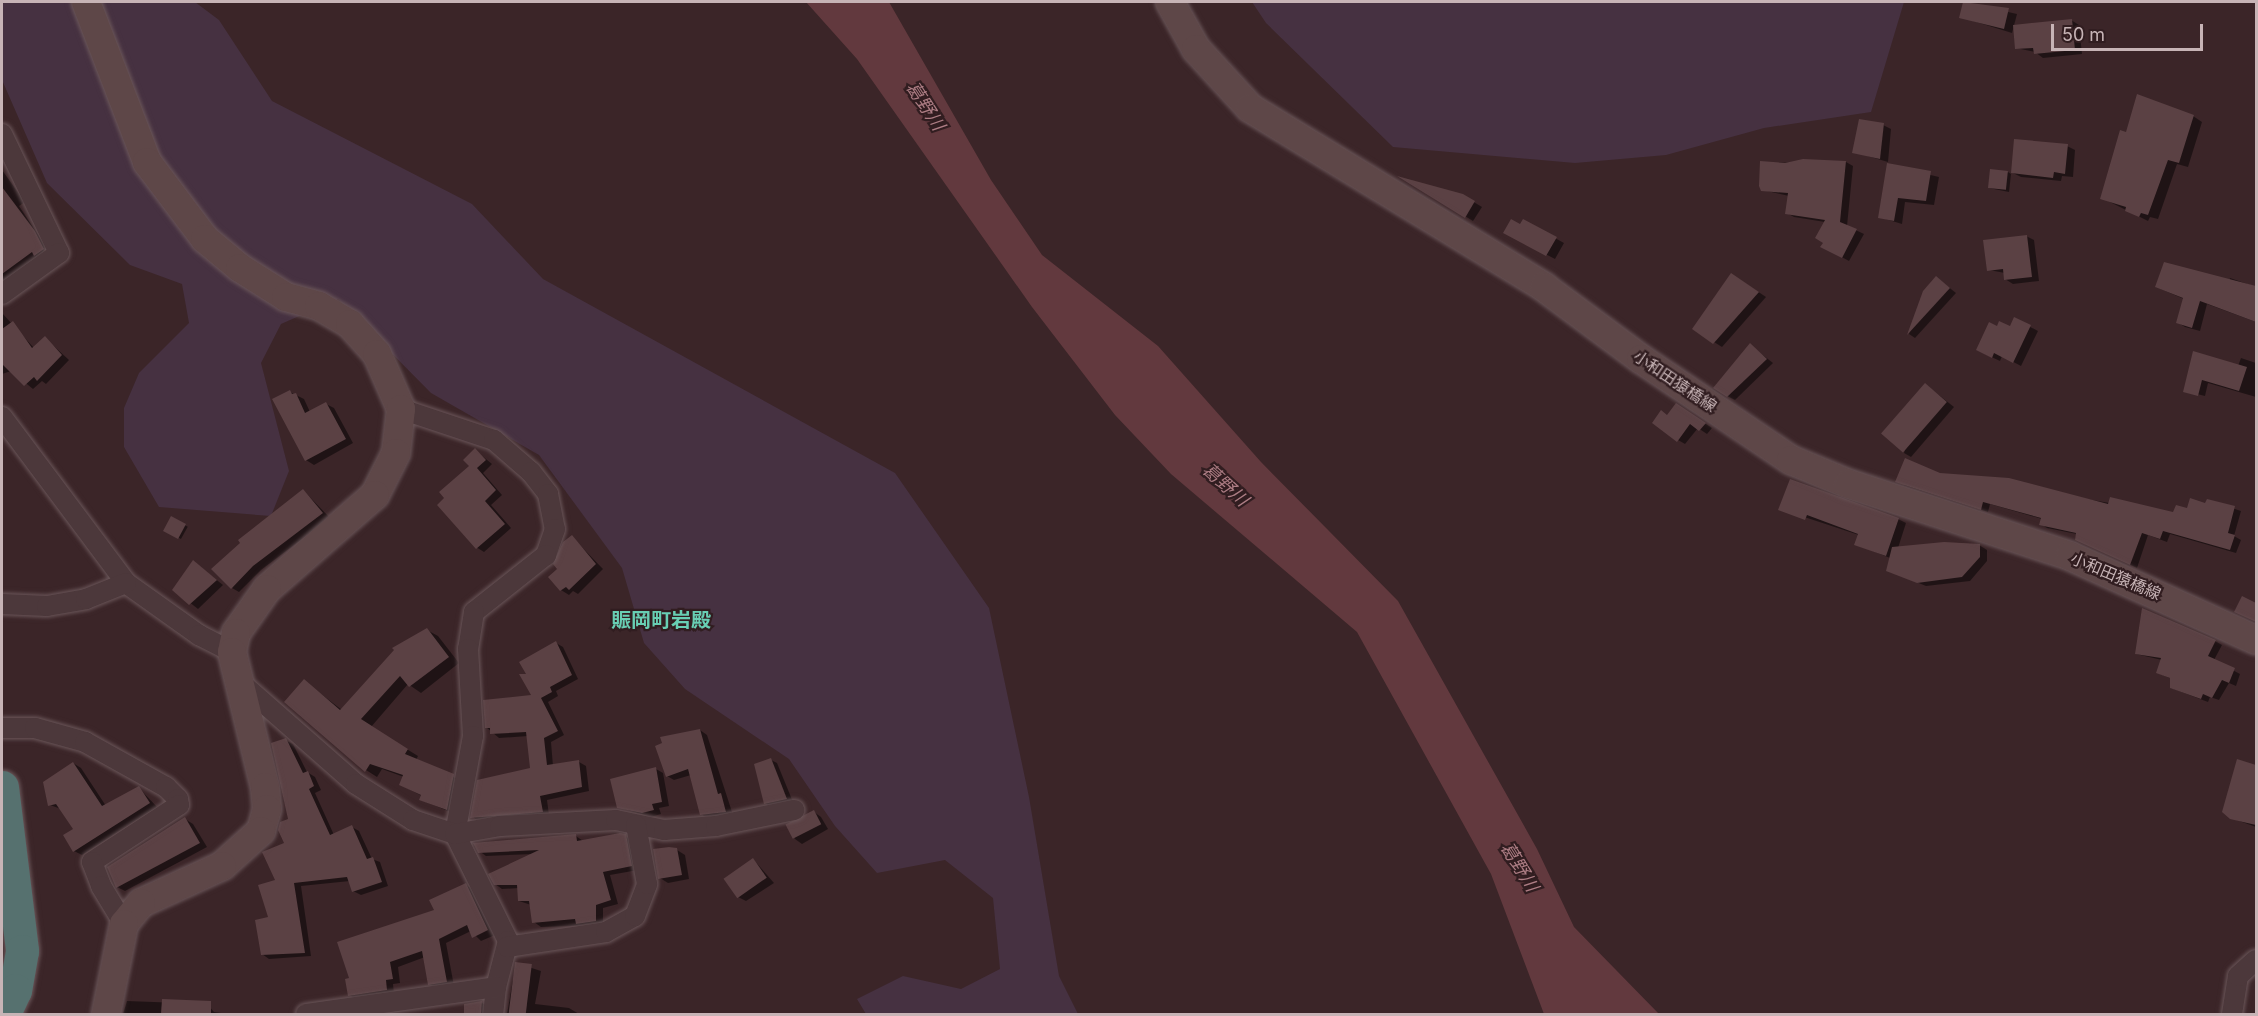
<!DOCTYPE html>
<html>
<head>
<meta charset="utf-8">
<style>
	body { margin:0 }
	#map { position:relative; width:2258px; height:1016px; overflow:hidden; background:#3b2528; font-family:Inter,"Noto Sans JP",sans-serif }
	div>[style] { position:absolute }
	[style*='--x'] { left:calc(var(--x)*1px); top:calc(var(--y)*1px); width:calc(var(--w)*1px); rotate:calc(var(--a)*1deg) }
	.green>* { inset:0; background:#463141 }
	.water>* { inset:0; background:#62393e }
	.shadow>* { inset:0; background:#0007; transform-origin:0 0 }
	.building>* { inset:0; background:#5b4144; transform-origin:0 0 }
	.roads { filter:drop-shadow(0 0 2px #6a5659) drop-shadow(0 0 2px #6a5659) }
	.street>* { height:20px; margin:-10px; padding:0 10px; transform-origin:10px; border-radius:10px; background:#4c383b }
	.secondary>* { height:28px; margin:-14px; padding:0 14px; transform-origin:14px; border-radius:14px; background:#5e4748 }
	.highway>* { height:33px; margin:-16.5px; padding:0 16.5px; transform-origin:16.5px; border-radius:16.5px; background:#56716f }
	span { translate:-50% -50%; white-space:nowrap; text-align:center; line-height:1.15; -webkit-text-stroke:4.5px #311d20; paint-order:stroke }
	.street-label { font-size:16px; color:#c7b4b6 }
	.water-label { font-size:18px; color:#ad7d84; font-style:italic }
	.quarter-label { font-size:20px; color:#68ceb3; font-weight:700 }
	.frame { position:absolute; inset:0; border:3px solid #c7b4b6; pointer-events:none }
	.scale { position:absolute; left:2051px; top:24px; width:152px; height:27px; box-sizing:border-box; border:3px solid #c7b4b6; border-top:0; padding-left:8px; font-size:18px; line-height:21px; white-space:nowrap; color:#c7b4b6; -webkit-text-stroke:4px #311d20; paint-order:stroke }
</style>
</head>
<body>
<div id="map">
	<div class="green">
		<div style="clip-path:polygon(2px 2px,195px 2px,219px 20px,272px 101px,472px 204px,543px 279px,895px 473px,989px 608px,1029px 797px,1059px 976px,1078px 1014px,866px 1014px,857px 999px,903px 976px,961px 989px,1000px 969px,993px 898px,945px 860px,877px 873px,835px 826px,789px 759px,685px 689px,644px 643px,622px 568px,539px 455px,431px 393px,338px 299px,281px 324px,261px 363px,289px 471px,271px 516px,159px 507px,124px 447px,124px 408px,139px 373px,189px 323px,182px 284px,130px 265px,47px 183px,2px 80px)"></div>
		<div style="clip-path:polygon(1252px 2px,1904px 2px,1871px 112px,1764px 128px,1666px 155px,1575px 163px,1393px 147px,1266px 23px)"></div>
	</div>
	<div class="water">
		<div style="clip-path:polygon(806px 2px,889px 2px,991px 180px,1042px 255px,1158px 346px,1261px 462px,1398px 601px,1537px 849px,1574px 927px,1659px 1014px,1544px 1014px,1491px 874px,1357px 632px,1171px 474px,1115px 415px,1032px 307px,857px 59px)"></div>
	</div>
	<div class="shadow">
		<div style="clip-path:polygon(1964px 2px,2017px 14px,2012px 33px,1960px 17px)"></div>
		<div style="clip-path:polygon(2071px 20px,2079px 25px,2082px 54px,2043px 58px,2035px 52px,2016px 48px)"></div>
		<div style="clip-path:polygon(2193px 116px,2202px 122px,2188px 167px,2177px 164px,2158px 219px,2150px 217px,2148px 221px,2102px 198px)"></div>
		<div style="clip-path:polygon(1883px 125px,1891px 129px,1888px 162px,1854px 152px)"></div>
		<div style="clip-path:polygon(2067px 146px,2075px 150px,2073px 177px,2062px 176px,2061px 181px,2021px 177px,2013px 173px)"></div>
		<div style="clip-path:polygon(1846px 162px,1853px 166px,1847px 226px,1864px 234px,1849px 261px,1823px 247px,1825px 222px,1794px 217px,1787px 213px,1789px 196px,1763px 190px,1762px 163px)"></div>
		<div style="clip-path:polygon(1888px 165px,1939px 177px,1934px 205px,1905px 202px,1902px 224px,1879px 217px)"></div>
		<div style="clip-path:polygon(2px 170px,25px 202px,19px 206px,51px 254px,2px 284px)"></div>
		<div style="clip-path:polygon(2008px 172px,2011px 174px,2009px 192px,1989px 188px)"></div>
		<div style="clip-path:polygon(1406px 180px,1462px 195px,1482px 207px,1473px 221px)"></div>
		<div style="clip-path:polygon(1524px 221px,1564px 243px,1555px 259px,1505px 233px,1521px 226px)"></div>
		<div style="clip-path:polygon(2026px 236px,2034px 240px,2039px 281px,2013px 284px,2005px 279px,2005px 273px,1989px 270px)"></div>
		<div style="clip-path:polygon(1937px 278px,1956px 293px,1915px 338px,1909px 334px,1924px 292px)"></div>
		<div style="clip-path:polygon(2230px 278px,2256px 287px,2256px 322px,2207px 304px,2200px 331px,2185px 327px,2177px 322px,2184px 299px,2156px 287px,2229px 283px)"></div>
		<div style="clip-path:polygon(1739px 279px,1766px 297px,1722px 347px,1714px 342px)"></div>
		<div style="clip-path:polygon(2px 313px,34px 348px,45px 338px,69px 360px,46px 384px,42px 381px,33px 389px,11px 371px,2px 374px)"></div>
		<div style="clip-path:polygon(2015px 319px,2038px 331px,2021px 366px,2002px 356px,2000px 361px,1985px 354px,1998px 328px,2011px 328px)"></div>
		<div style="clip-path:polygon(1750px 345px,1773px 363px,1735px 400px,1727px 396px)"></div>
		<div style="clip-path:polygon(2194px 353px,2238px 366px,2241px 358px,2256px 363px,2256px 397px,2208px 383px,2205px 396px,2185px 391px)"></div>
		<div style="clip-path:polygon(1926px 385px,1954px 407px,1911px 457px,1904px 453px)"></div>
		<div style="clip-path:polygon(290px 392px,304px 399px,310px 412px,326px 404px,334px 408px,353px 443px,314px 465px,306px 460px)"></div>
		<div style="clip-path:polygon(1684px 409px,1712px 428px,1707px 434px,1698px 428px,1685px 444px,1678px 440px,1668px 416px)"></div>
		<div style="clip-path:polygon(475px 450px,492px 464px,483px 473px,502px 495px,491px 505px,511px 528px,484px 552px,476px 547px,472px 466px)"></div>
		<div style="clip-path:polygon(1940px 474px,2174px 514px,2206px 505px,2208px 500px,2241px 511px,2234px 536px,2241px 540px,2236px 553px,2170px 534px,2167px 542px,2148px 535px,2137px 568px,2084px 543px,2077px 534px,2047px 528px,2041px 524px,2042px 519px,1990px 504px,1988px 512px,1904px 485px)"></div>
		<div style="clip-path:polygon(303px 490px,330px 518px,261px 570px,239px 592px,232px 588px)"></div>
		<div style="clip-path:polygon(1780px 509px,1898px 519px,1906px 523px,1898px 548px,1979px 545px,1987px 550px,1987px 561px,1970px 581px,1926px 586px,1887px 570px,1890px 558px,1856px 544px,1859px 535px)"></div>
		<div style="left:172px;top:518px;width:18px;height:14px;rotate:29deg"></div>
		<div style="clip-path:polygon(572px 537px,603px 569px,578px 594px,573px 591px,569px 595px,561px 590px,560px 570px)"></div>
		<div style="clip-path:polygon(194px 562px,223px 585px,198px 609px,174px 590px)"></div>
		<div style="clip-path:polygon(427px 630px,438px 636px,459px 663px,421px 693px,408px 684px,371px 727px,418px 756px,416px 760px,464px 782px,458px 815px,421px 800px,422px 796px,401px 785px,404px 777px,382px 769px,377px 777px,366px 770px,304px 681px,342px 710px)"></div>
		<div style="clip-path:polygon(2215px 641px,2222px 645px,2214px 660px,2240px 674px,2236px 686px,2229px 683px,2219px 700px,2210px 697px,2208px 702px,2171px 688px,2172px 679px,2158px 673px,2162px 660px,2136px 654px)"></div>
		<div style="clip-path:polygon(556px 643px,563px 647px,578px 679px,556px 691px,558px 696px,548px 702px,564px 735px,551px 742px,553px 766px,579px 762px,586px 766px,589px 791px,547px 800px,549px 815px,481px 822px,474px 818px,479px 781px,532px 769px,528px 736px,499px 738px,486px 727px,533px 697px,529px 676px)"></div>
		<div style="clip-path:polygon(700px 730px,707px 735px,733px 815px,709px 819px,701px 814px,691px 775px,674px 780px,667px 776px,664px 744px)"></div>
		<div style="clip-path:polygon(285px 740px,293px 744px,307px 772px,315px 777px,321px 790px,315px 793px,334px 835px,352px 827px,359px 831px,372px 859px,380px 862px,388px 886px,361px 895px,353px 891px,350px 881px,301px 886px,311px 956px,269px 959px,262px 954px,289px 820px)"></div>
		<div style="clip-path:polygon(771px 760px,777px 763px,793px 802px,771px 807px,765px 803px)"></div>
		<div style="clip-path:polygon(2238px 761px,2256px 766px,2256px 827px,2231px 818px)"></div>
		<div style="clip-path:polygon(73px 763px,81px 768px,106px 806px,139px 788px,157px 807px,82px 855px,74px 851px,75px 829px,61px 809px,50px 805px)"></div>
		<div style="clip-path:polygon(656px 769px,663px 773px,669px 806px,659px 808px,661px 814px,651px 817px,618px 807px)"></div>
		<div style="clip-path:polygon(814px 812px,821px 817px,828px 829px,802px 844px,795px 839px,787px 825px)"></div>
		<div style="clip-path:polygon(185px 819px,193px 824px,207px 847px,125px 891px,117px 887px)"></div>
		<div style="clip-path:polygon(576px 836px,583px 841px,625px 836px,632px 840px,638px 870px,610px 875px,618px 904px,603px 908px,603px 925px,541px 927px,534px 922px,531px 905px,519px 901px,519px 888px,502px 889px,495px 884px,534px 854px,486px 856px,479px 851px)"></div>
		<div style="clip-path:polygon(677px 850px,685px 855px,689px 879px,668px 883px,660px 878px)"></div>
		<div style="clip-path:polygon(753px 859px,774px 883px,746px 901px,738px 897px)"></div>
		<div style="clip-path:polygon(466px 885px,474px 890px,495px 935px,481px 941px,471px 931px,446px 943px,454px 986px,437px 988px,429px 984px,425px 957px,398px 967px,400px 983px,393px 984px,394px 994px,357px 999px,349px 995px)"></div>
		<div style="clip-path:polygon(516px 963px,541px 971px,535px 1004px,569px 1008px,579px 1014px,507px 1014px)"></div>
		<div style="clip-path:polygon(127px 1001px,207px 1004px,214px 1012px,228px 1014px,123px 1014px)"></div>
		<div style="clip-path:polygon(482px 1003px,491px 1008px,492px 1014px,465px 1014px,466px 1005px)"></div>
	</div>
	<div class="building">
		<div style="clip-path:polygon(1963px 2px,2009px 8px,2004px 29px,1959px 18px)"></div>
		<div style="clip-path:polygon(2072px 19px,2075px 50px,2034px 54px,2033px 48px,2015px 49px,2013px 25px)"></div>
		<div style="clip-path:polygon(2137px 94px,2194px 115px,2179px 163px,2168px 160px,2148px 215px,2141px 213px,2139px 217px,2125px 211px,2126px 207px,2100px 199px,2120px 130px,2126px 132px)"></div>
		<div style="clip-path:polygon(1859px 119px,1884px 123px,1880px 159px,1852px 153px)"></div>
		<div style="clip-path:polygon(2014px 139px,2068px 144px,2065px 174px,2054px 172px,2053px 178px,2011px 173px)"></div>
		<div style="clip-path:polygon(1803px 159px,1846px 161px,1840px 222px,1857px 229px,1842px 258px,1820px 247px,1823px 243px,1815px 238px,1825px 220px,1785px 214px,1788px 193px,1761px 191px,1759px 186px,1760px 161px,1785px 163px)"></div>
		<div style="clip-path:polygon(1887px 163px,1931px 171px,1926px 201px,1898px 198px,1894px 221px,1878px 218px)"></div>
		<div style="left:1990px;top:169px;width:18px;height:19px;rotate:6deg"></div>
		<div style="clip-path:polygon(1397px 176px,1463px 194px,1475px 201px,1465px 218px)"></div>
		<div style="clip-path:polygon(2px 187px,35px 231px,44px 249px,34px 256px,32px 252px,2px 274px)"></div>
		<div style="clip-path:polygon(1511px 219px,1520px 224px,1523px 219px,1557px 237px,1546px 256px,1503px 233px)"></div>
		<div style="clip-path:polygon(2027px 235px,2032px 277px,2004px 280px,2003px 269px,1987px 271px,1983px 240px)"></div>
		<div style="clip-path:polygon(2164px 262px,2256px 286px,2256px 322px,2200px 301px,2192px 328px,2176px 323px,2183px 298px,2155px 287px)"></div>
		<div style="clip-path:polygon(1731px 273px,1759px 292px,1713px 344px,1692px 329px)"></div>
		<div style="clip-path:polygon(1936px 276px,1950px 288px,1907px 335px,1923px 291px)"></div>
		<div style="clip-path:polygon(2014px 317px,2031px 325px,2013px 363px,1994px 353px,1992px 358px,1976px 350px,1989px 322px,1997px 326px,1999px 321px,2010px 326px)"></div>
		<div style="clip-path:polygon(13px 321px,32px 348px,45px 336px,62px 355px,37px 381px,34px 377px,24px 386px,2px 364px,2px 329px)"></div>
		<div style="clip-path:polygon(1750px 343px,1767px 359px,1727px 397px,1713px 388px)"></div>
		<div style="clip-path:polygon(2193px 351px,2247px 367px,2239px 391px,2202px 380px,2198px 396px,2183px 392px)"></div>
		<div style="left:1925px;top:383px;width:29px;height:67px;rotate:41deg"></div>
		<div style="clip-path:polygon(290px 390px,292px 394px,296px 393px,305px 413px,326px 402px,346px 439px,305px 461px,272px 399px)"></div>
		<div style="clip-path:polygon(1676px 403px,1706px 423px,1699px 431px,1690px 424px,1677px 442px,1652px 423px,1661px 410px,1667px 415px)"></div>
		<div style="clip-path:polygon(475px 448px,486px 460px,477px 468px,496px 490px,485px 501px,505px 524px,476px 549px,437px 505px,444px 498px,439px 492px,469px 466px,463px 460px)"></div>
		<div style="clip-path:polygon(1905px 458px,1940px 473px,2009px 478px,2108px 504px,2110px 497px,2173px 512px,2176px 505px,2187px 508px,2190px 498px,2205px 503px,2207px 499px,2235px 506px,2228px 533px,2235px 535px,2230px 550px,2163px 531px,2160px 539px,2142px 533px,2130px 565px,2075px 540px,2076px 533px,2039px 525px,2041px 518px,1983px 502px,1981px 510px,1895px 482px)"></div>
		<div style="clip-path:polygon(1790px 479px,1899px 518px,1886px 556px,1854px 545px,1858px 534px,1807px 515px,1805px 520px,1778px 510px)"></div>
		<div style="clip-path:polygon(303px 489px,323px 513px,253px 566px,231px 589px,211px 569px,240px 543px,238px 540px)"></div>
		<div style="left:171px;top:516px;width:17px;height:17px;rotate:28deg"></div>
		<div style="clip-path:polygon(572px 535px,596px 564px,569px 590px,566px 587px,560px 591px,548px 577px,557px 569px,553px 564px,563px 542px)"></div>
		<div style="clip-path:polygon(1944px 542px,1980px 544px,1980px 557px,1962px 577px,1917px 583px,1886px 571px,1892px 547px)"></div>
		<div style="clip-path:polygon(193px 560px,217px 580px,189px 605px,172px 590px)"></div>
		<div style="clip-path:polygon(2242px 596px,2256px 603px,2256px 622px,2234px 612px)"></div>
		<div style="clip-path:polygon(2142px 608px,2216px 640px,2208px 656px,2235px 668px,2229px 683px,2222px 680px,2212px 698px,2203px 694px,2201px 699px,2170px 688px,2170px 678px,2156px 673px,2161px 658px,2135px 654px)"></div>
		<div style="clip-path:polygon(427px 628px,449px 657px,409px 687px,400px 676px,361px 719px,408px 749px,405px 754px,454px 774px,447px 810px,419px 800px,421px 795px,399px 785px,403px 775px,370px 764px,365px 772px,284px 702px,304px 679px,340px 710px,394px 650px,392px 648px)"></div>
		<div style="clip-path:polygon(556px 641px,572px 675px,550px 687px,552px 692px,541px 698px,558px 731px,544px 738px,547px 765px,579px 760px,582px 787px,540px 796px,543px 812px,470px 818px,477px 780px,530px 768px,526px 732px,490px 734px,490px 728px,485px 728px,483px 700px,531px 695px,519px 674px,526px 674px,519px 662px)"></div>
		<div style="clip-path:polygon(700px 729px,718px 794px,721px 793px,726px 812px,700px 815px,688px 769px,666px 777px,655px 746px,662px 743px,660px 737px)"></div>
		<div style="clip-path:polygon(286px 738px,303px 773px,308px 771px,314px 786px,309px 789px,330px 835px,352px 825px,367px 859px,373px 857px,382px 882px,352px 892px,347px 877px,294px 883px,305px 953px,261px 955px,255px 920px,268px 917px,258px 885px,275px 880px,262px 852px,284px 843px,278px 830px,280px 822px,288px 819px,271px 743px)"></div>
		<div style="clip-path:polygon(771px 758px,787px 799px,764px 804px,754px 764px)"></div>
		<div style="clip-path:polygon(2237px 759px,2256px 765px,2256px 825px,2230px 819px,2222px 812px)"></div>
		<div style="clip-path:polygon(73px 762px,102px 806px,139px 786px,150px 803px,73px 852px,63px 835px,73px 829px,56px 804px,48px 806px,43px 782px)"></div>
		<div style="clip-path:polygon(656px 767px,662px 802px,652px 804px,654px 810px,642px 813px,617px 808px,610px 779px)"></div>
		<div style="left:814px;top:810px;width:16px;height:32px;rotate:63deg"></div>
		<div style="clip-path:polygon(185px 817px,200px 843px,116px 888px,107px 867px)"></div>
		<div style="clip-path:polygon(620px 833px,626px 834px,632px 866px,603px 872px,611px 900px,596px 905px,596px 921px,576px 924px,575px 919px,532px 923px,529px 901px,518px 901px,517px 885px,494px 885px,488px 874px,539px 850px,478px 853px,473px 843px,576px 834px,577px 841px)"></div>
		<div style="clip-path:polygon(669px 847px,677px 848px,682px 875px,658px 879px,653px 849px)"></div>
		<div style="left:753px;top:858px;width:24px;height:36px;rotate:55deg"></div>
		<div style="clip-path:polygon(466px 883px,488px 930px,472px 938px,467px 925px,439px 939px,447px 982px,428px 985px,422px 951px,390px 962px,393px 979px,386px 980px,387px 990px,348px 996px,345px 979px,349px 978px,337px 942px,434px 910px,429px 900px)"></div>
		<div style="left:515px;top:962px;width:17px;height:53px;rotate:7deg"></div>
		<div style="clip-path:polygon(162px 999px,211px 1001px,211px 1014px,161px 1014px)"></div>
		<div style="clip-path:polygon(482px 1001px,481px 1014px,464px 1014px,464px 1004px)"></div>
	</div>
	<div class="roads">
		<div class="street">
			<div style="--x:2;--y:134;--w:132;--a:64.4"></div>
			<div style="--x:59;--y:253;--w:70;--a:144.3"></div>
			<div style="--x:401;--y:409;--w:98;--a:18.4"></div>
			<div style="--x:494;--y:440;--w:49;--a:40.9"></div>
			<div style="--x:531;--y:472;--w:28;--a:52"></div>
			<div style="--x:548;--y:494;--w:36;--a:79"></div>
			<div style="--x:555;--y:529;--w:28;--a:109"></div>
			<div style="--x:546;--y:555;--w:92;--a:141.6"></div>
			<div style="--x:474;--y:612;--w:37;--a:99"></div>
			<div style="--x:468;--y:649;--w:87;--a:86.7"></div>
			<div style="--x:473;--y:736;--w:100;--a:100.4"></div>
			<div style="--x:455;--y:834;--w:119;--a:63.6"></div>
			<div style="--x:508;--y:941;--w:48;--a:104.6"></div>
			<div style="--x:496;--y:987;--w:27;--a:96"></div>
			<div style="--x:2;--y:417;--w:207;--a:53.2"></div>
			<div style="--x:126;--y:583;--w:90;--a:35.5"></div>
			<div style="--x:199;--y:635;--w:37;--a:27"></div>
			<div style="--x:2;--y:604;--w:45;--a:2.5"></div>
			<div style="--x:47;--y:606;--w:40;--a:-10"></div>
			<div style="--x:86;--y:599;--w:43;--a:-21.8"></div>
			<div style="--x:240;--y:682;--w:154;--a:41.3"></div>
			<div style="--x:356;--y:784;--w:67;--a:32.3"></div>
			<div style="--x:413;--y:820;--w:44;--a:18.4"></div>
			<div style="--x:455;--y:834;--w:46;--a:-10.1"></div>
			<div style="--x:500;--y:826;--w:116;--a:-3"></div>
			<div style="--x:616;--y:820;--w:49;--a:11.8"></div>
			<div style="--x:664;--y:830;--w:52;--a:-4.4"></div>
			<div style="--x:716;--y:826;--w:80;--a:-11.6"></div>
			<div style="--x:2;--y:728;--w:33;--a:0"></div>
			<div style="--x:35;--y:728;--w:52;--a:15.6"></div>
			<div style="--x:85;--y:742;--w:93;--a:29.1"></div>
			<div style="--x:166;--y:787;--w:17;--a:45"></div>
			<div style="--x:178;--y:799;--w:6;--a:81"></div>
			<div style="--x:179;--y:805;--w:104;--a:146.8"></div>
			<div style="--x:92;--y:862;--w:26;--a:69"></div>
			<div style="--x:101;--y:886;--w:44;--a:58.8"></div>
			<div style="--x:507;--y:947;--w:100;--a:-8.6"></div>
			<div style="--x:606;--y:932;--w:33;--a:-29"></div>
			<div style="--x:635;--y:916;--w:34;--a:-69"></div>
			<div style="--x:647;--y:884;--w:60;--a:-100.6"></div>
			<div style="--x:306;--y:1014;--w:192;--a:-8.1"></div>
			<div style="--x:2232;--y:1014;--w:38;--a:-81"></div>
			<div style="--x:2238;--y:976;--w:24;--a:-42"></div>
		</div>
		<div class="secondary">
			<div style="--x:86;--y:2;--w:171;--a:69.1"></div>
			<div style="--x:147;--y:162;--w:96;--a:53"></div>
			<div style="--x:205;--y:239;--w:45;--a:39.6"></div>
			<div style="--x:240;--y:268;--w:54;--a:32.2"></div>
			<div style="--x:286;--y:297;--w:34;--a:15"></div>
			<div style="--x:319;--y:306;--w:36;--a:30"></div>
			<div style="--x:350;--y:324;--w:40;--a:48"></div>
			<div style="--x:377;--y:354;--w:60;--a:66.4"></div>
			<div style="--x:401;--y:409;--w:44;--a:96.5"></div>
			<div style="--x:396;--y:453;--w:47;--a:116.6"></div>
			<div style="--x:375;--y:495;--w:143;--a:139"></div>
			<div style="--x:267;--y:589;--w:54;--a:125.2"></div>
			<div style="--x:236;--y:633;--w:19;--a:102"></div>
			<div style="--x:232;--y:652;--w:139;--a:76.3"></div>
			<div style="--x:265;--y:787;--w:22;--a:85"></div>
			<div style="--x:267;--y:809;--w:23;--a:105"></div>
			<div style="--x:261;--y:831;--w:52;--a:138.1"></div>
			<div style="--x:222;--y:866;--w:89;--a:155.4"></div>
			<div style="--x:141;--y:903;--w:27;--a:129"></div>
			<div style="--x:124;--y:924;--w:92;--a:101.3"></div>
			<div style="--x:1170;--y:2;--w:54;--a:61"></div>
			<div style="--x:1196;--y:49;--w:80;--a:47.5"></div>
			<div style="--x:1250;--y:108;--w:344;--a:31.3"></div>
			<div style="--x:1544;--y:287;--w:121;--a:36.6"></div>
			<div style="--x:1641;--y:359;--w:181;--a:34"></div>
			<div style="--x:1791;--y:460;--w:63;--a:22.5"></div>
			<div style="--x:1849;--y:484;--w:232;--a:18"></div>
			<div style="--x:2070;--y:556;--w:204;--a:24.3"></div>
		</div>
		<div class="highway">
			<div style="--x:2;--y:787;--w:165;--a:83"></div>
			<div style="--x:22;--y:951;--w:40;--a:100"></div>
			<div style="--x:15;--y:990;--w:26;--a:115"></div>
		</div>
	</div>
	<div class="street-label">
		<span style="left:1675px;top:381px;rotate:34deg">小和田猿橋線</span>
		<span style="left:2116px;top:576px;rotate:23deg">小和田猿橋線</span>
	</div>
	<div class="water-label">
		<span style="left:925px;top:106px;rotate:57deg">葛野川</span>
		<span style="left:1225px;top:485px;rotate:42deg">葛野川</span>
		<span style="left:1519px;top:867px;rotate:58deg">葛野川</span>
	</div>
	<div class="quarter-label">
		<span style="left:661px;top:620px">賑岡町岩殿</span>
	</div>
	<div class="frame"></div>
	<div class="scale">50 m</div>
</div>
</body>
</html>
